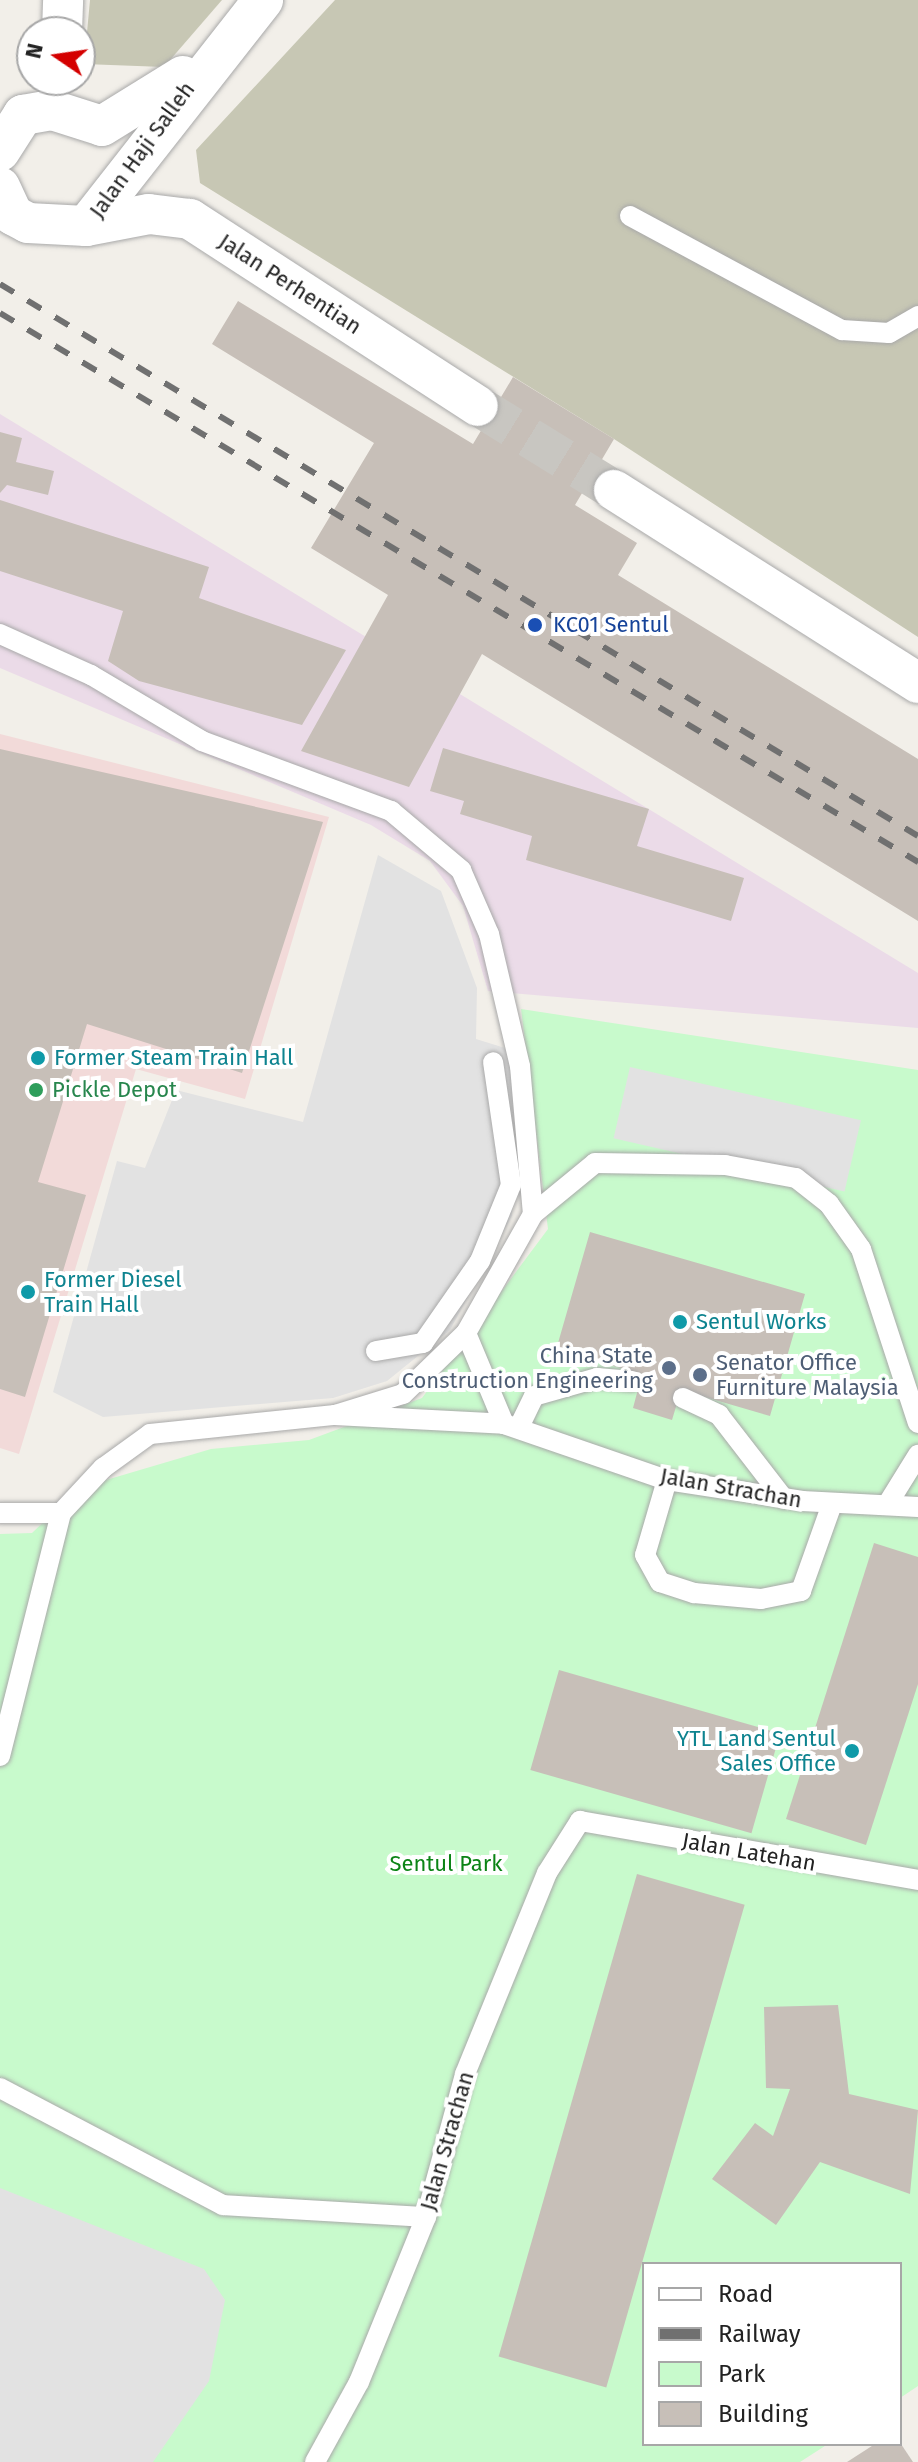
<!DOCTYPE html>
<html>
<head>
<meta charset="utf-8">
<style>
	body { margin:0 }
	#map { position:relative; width:918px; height:2462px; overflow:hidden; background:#f2efe9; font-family:"Fira Sans",sans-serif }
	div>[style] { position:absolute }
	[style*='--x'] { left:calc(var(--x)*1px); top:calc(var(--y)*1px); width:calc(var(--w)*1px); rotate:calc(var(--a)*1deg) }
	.commercial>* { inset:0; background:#f2dad9 }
	.industrial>* { inset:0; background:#ebdbe8 }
	.construction>* { inset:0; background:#c7c7b4 }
	.park>* { inset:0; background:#c8facc }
	.parking>* { inset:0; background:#e2e2e2; transform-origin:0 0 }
	.building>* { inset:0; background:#c7bfb8; transform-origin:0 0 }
	.street-tunnel>* { height:40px; margin-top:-20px; transform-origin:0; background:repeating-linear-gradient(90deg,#c8c6c1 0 40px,transparent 0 60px) }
	.roads { filter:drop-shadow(0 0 2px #a9a9a9) drop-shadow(0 0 2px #a9a9a9) }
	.lane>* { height:20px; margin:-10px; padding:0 10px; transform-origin:10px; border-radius:10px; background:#fff }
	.street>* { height:40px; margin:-20px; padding:0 20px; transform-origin:20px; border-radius:20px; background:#fff }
	.rail>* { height:6px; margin-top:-3px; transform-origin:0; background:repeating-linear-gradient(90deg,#707070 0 16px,transparent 0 32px) }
	.dots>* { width:22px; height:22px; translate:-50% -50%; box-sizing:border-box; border:4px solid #fff; border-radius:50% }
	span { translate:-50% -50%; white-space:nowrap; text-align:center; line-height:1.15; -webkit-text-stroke:8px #fff; paint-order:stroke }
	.street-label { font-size:22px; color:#222 }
	.transit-label { font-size:22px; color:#164399 }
	.left { translate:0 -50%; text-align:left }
	.culture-label { font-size:22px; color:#0d838f }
	.right { translate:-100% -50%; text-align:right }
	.leisure-label { font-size:22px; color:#27864d }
	.service-label { font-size:22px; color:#4e5e75 }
	.park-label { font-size:22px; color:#0c8416 }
	.legend { position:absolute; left:642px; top:2262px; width:260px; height:184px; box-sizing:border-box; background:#fff; border:2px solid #a7a7a7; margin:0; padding:10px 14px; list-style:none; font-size:24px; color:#222 }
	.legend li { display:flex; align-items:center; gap:16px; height:40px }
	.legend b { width:40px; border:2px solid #a7a7a7 }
	.north { position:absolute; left:16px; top:16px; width:80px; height:80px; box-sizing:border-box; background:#fff; border:2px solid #a7a7a7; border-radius:50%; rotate:283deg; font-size:22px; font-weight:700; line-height:32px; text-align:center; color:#222 }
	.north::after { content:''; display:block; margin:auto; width:28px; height:36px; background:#d40000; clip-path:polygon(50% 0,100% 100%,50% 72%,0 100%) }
</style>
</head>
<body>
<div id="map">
	<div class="commercial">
		<div style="clip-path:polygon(0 734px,329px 817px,245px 1099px,136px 1069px,19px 1454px,0 1448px)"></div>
	</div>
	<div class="industrial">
		<div style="clip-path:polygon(0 414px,918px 973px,918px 1028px,488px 991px,463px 906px,430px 861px,371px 825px,0 668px)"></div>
	</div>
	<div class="construction">
		<div style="clip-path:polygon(90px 0,222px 0,164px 67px,84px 64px)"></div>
		<div style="clip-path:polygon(335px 0,918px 0,918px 637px,614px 439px,200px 183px,196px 150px)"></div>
	</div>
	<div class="park">
		<div style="clip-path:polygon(521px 1009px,918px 1070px,918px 2386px,900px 2398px,900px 2264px,644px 2264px,644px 2444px,828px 2444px,800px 2462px,0 2462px,0 1534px,32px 1533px,79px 1488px,211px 1449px,309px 1440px,422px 1398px,548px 1229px)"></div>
	</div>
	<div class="parking">
		<div style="clip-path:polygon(378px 855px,441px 891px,477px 988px,476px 1039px,505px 1048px,516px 1083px,512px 1216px,450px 1330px,387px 1381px,333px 1398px,103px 1417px,53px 1392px,117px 1161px,145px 1168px,176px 1090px,303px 1122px)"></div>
		<div style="left:630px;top:1067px;width:237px;height:73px;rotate:13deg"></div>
		<div style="clip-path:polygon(0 2188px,204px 2269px,225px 2300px,209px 2381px,153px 2462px,0 2462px)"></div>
	</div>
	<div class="building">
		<div style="clip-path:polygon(238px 301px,473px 444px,513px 377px,614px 439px,575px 505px,637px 543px,618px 575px,918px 759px,918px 921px,482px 654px,409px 787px,301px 751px,388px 595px,311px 548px,374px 443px,212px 344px)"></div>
		<div style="clip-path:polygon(0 432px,22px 438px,16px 462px,54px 471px,48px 495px,7px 485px,0 493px)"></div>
		<div style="clip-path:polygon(0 500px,209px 567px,199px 598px,346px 650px,302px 725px,139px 681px,108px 661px,123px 611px,0 571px)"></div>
		<div style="clip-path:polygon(443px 748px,649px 809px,637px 846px,744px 878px,731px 921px,526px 860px,532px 836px,460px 814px,464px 801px,430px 791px)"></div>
		<div style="clip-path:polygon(0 749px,323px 822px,242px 1073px,87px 1024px,38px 1182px,86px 1195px,25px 1397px,0 1389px)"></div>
		<div style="clip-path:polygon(590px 1232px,805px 1294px,770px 1416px,681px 1390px,672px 1420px,633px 1408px,642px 1374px,556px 1350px)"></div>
		<div style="clip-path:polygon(874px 1543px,918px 1557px,918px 1684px,866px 1845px,786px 1819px)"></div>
		<div style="left:559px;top:1670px;width:230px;height:104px;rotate:16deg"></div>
		<div style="left:637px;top:1874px;width:112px;height:502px;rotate:16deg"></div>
		<div style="clip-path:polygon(838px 2005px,849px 2094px,918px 2110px,910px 2194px,820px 2162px,776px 2225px,712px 2179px,755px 2123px,773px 2136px,790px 2089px,766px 2088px,764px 2007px)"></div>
		<div style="clip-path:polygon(875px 2444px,901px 2444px,913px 2462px,847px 2462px)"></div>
	</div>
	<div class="street-tunnel">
		<div style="--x:478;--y:406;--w:160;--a:31.7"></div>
	</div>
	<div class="roads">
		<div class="lane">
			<div style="--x:630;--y:216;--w:241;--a:28.3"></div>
			<div style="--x:842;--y:330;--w:47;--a:3.7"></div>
			<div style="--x:889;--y:333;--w:34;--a:-30"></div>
			<div style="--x:0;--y:634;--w:100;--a:24.3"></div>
			<div style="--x:91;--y:675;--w:129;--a:30.7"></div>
			<div style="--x:202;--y:741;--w:202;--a:20.3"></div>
			<div style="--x:391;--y:811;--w:92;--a:40.1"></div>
			<div style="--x:461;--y:870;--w:70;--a:66.4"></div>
			<div style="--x:489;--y:934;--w:136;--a:76.8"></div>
			<div style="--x:520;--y:1066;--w:149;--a:85"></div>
			<div style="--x:466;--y:1333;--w:99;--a:67.3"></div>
			<div style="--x:504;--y:1424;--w:172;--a:19"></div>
			<div style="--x:667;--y:1480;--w:137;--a:8.8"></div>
			<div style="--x:802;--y:1501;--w:116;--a:3"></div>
			<div style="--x:376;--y:1351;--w:48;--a:-9.7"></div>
			<div style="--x:423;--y:1343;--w:100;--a:-55.2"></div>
			<div style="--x:480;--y:1261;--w:82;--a:-67.8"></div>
			<div style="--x:511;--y:1185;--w:124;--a:-98.3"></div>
			<div style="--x:683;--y:1398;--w:40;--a:25"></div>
			<div style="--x:719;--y:1415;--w:106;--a:52.3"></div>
			<div style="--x:335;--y:1415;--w:71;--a:-17.2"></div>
			<div style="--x:403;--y:1394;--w:88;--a:-44.1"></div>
			<div style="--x:466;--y:1333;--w:137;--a:-60.6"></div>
			<div style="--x:533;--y:1214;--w:80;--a:-39.4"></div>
			<div style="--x:595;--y:1163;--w:130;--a:0.9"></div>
			<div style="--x:725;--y:1165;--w:72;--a:10.4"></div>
			<div style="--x:796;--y:1178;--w:42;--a:38.2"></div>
			<div style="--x:829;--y:1204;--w:55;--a:54.6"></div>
			<div style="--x:861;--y:1249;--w:183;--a:71.9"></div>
			<div style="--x:519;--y:1427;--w:34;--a:-64"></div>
			<div style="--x:534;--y:1396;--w:66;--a:-15.9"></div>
			<div style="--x:597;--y:1378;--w:35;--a:5"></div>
			<div style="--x:667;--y:1480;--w:78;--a:106.3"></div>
			<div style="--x:645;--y:1555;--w:31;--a:61"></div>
			<div style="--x:660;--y:1582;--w:36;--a:18"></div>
			<div style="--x:694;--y:1593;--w:67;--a:5.1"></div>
			<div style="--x:761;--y:1599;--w:41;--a:-11.3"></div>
			<div style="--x:801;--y:1591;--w:92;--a:-70.4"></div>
			<div style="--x:887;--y:1505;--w:59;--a:-58.2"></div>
			<div style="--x:0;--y:1513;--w:61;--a:0"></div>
			<div style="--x:0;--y:1756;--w:251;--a:-75.9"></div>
			<div style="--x:61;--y:1513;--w:62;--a:-47"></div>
			<div style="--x:103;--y:1468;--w:58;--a:-35.9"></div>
			<div style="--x:150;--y:1434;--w:186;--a:-5.9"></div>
			<div style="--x:335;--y:1415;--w:169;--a:3"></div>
			<div style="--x:0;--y:2088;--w:252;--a:27.7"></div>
			<div style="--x:223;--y:2205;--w:203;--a:3.4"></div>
			<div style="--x:315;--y:2462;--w:91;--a:-61.2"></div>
			<div style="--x:359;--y:2382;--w:178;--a:-67.9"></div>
			<div style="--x:426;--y:2217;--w:148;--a:-74.7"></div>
			<div style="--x:465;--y:2074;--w:217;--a:-67.8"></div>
			<div style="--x:547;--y:1873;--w:62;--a:-57.6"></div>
			<div style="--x:580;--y:1821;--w:343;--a:9.9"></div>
		</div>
		<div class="street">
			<div style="--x:62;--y:32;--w:32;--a:-88"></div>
			<div style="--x:0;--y:151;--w:43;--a:-57.4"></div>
			<div style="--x:23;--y:115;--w:29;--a:-10"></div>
			<div style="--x:52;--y:110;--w:52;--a:17.7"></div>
			<div style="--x:102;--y:126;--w:95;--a:-31.7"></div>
			<div style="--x:0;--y:187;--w:31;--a:65"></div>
			<div style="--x:13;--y:215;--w:17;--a:28"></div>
			<div style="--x:28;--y:223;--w:58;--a:3"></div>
			<div style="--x:86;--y:226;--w:287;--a:-51.9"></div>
			<div style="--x:86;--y:226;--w:64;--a:-10.8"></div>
			<div style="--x:149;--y:214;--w:41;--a:7"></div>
			<div style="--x:190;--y:219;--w:343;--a:33"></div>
			<div style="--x:614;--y:490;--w:360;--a:32.4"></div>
		</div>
	</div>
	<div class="rail">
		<div style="--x:0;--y:284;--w:1071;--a:31.02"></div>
		<div style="--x:0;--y:313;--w:1070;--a:30.88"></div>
	</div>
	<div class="dots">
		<div style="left:535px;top:625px;background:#1a4fb4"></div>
		<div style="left:38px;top:1058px;background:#0f9aa8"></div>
		<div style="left:36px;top:1090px;background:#2e9e5b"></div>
		<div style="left:28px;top:1292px;background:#0f9aa8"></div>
		<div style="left:680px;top:1322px;background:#0f9aa8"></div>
		<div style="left:669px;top:1368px;background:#5c6f8a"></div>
		<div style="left:700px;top:1375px;background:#5c6f8a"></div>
		<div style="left:852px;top:1751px;background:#0f9aa8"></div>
	</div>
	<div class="street-label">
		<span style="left:142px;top:150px;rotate:-54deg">Jalan Haji Salleh</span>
		<span style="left:290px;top:284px;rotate:33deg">Jalan Perhentian</span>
		<span style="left:731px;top:1488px;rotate:10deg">Jalan Strachan</span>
		<span style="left:749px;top:1852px;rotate:10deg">Jalan Latehan</span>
		<span style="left:447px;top:2141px;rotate:-74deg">Jalan Strachan</span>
	</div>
	<div class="transit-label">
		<span class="left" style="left:553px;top:625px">KC01 Sentul</span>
	</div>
	<div class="culture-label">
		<span class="left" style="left:54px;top:1058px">Former Steam Train Hall</span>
		<span class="left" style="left:44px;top:1292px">Former Diesel<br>Train Hall</span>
		<span class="left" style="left:696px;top:1322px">Sentul Works</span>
		<span class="right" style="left:836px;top:1751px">YTL Land Sentul<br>Sales Office</span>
	</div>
	<div class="leisure-label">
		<span class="left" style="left:52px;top:1090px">Pickle Depot</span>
	</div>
	<div class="service-label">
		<span class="right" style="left:653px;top:1368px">China State<br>Construction Engineering</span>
		<span class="left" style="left:716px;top:1375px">Senator Office<br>Furniture Malaysia</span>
	</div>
	<div class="park-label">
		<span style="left:446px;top:1864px">Sentul Park</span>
	</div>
	<ul class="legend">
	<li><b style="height:10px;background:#fff"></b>Road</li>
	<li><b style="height:10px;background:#707070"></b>Railway</li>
	<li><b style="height:22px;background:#c8facc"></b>Park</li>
	<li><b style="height:22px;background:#c7bfb8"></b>Building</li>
	</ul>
	<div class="north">N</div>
</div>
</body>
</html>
